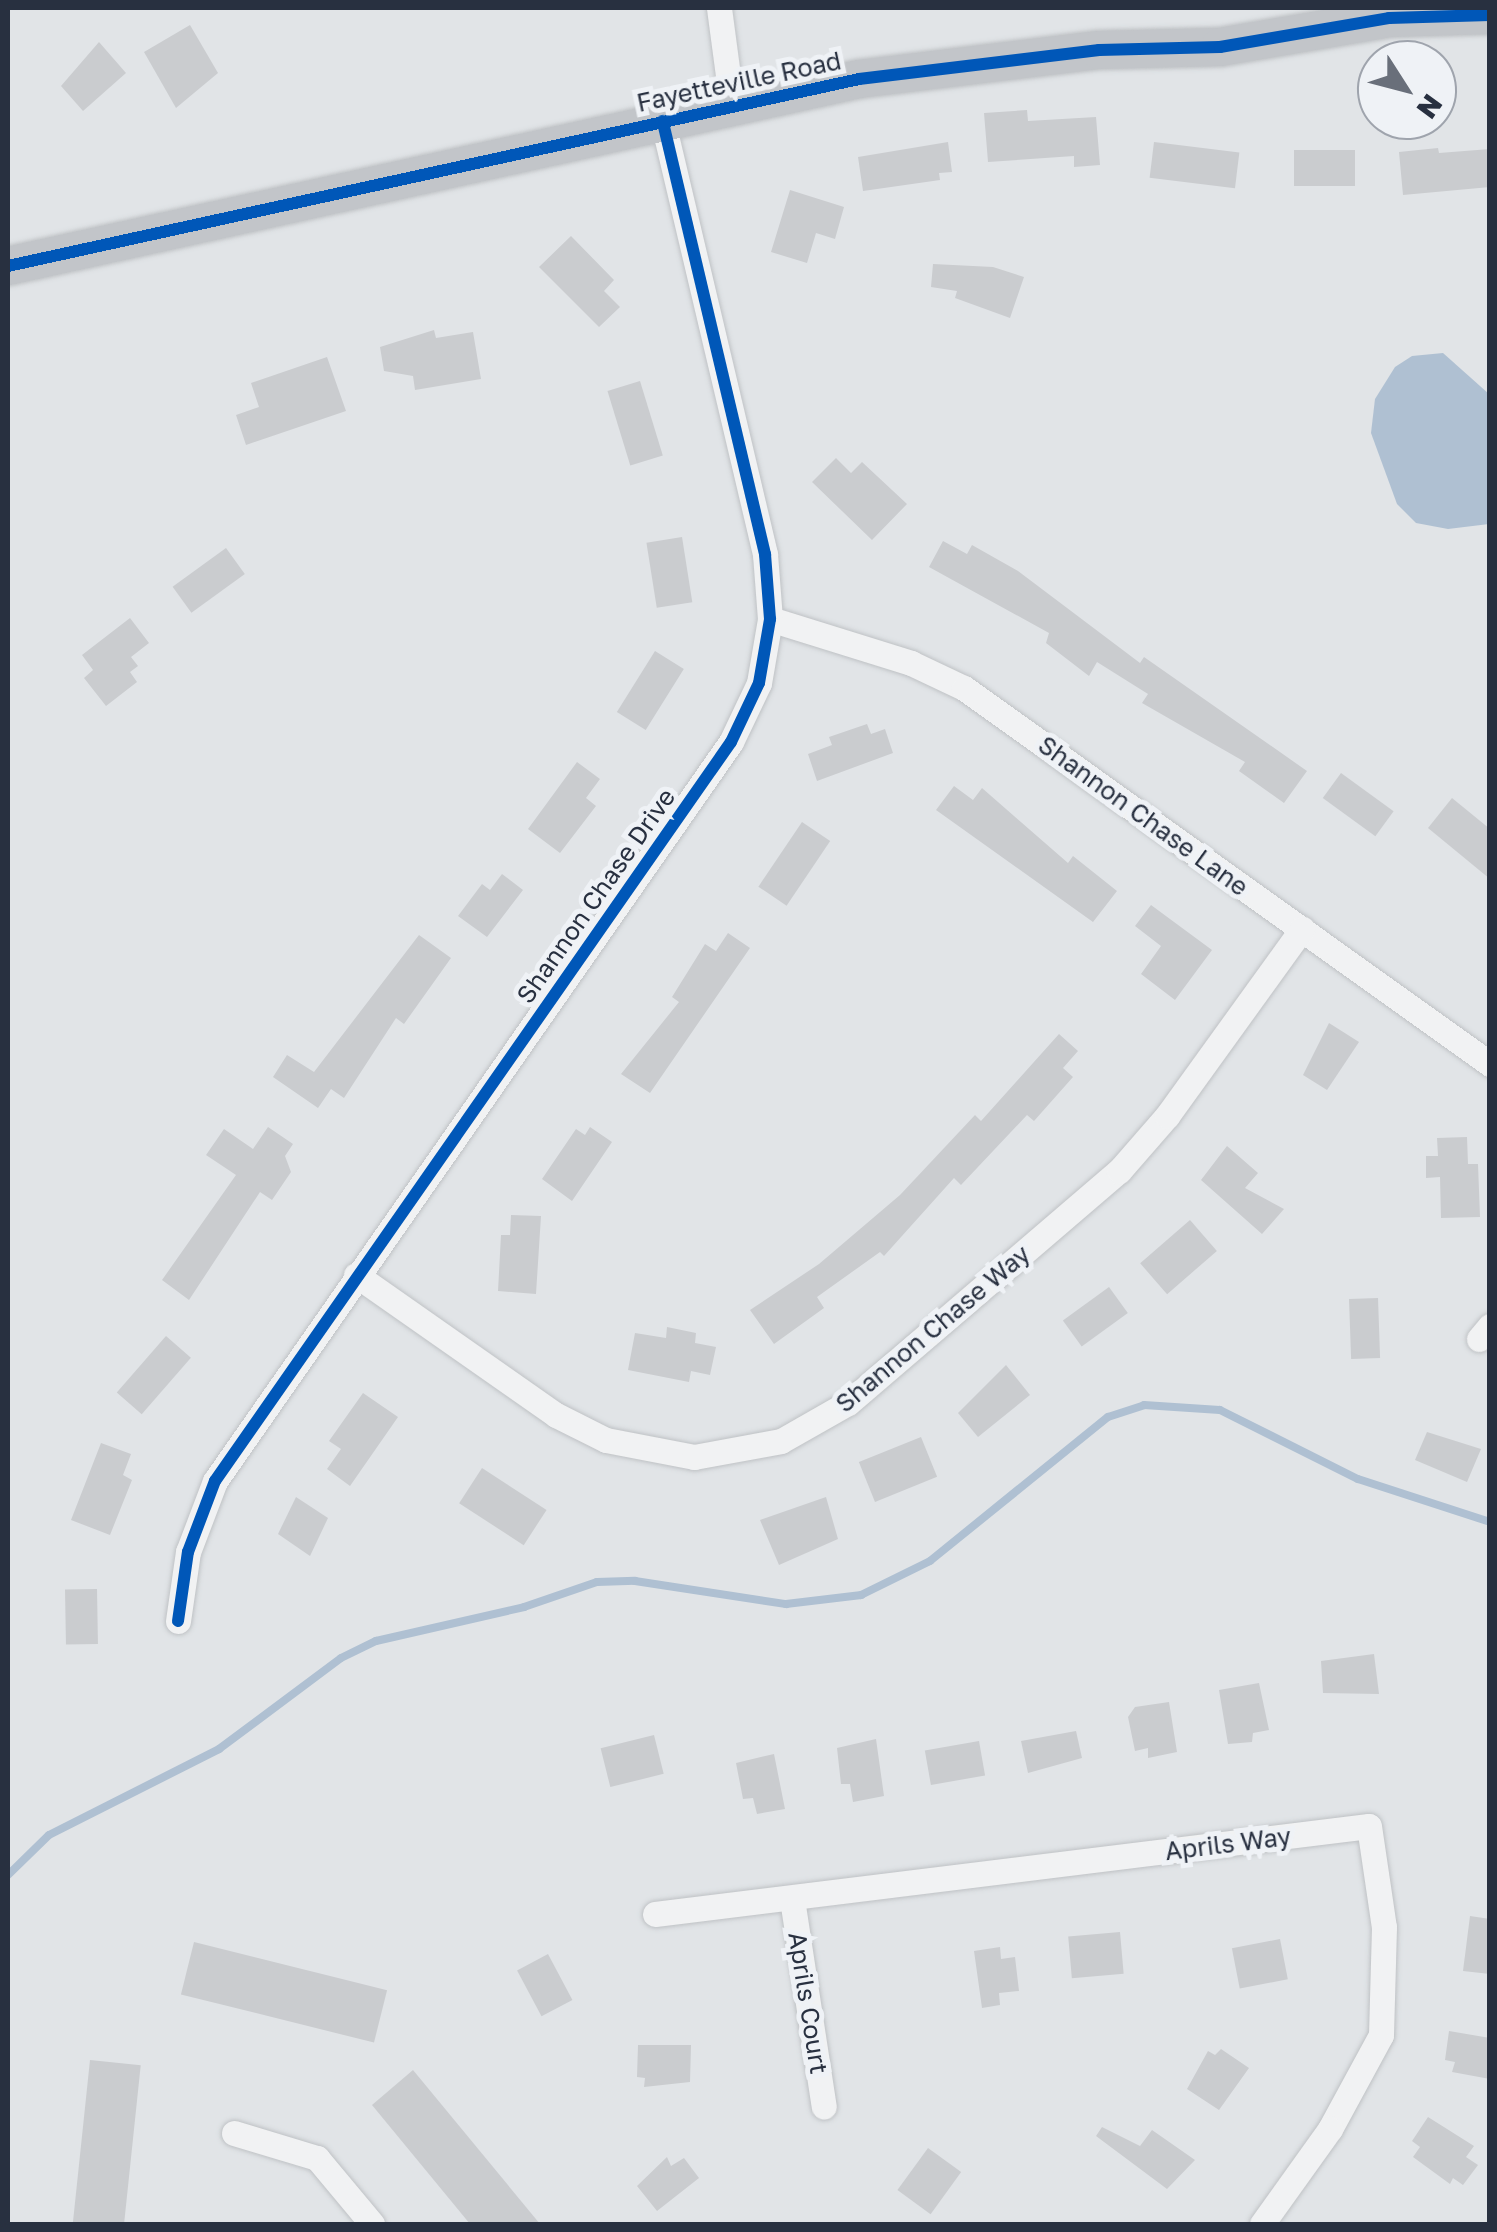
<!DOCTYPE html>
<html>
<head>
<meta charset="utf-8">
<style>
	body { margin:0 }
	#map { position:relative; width:1497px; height:2232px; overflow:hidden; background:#e1e4e7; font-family:"Golos Text",sans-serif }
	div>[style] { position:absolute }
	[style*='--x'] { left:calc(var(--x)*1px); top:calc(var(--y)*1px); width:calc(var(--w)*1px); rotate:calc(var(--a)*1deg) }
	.water>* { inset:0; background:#afc0d2 }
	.stream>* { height:8px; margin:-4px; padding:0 4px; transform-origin:4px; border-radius:4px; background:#afc0d2 }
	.building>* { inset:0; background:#cacccf; transform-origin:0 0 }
	.roads { filter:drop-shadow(0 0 2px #bfc2c5) drop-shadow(0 0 2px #bfc2c5) }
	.street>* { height:25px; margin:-12.5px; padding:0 12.5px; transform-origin:12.5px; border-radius:12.5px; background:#f1f2f3 }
	.secondary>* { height:38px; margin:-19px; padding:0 19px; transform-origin:19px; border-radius:19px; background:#c2c5c9 }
	.cycleway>* { height:12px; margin:-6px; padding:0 6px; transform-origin:6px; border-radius:6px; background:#0057b8 }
	span { translate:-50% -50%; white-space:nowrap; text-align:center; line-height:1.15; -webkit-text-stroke:10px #eff2f6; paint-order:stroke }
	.street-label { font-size:25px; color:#283040 }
	.frame { position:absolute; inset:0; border:10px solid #283040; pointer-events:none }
	.north { position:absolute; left:1357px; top:40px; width:100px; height:100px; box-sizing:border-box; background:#eff2f6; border:2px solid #9fa4ad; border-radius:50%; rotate:126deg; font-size:28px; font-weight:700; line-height:40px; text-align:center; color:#283040 }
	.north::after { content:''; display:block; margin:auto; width:35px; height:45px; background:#696f7a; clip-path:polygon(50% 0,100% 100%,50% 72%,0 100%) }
</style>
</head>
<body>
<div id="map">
	<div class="water">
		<div style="clip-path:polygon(1443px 353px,1489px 394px,1489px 524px,1448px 529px,1416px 523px,1397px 504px,1371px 433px,1375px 399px,1395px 367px,1412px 356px)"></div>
	</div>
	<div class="stream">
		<div style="--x:8;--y:1875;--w:57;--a:-44.3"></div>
		<div style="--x:49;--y:1835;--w:191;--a:-26.8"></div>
		<div style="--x:219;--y:1749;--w:152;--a:-36.7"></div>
		<div style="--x:341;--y:1658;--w:39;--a:-26"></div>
		<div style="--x:376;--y:1641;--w:152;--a:-12.9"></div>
		<div style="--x:524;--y:1607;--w:77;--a:-18.9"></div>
		<div style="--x:597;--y:1582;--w:38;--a:-2"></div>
		<div style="--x:635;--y:1581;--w:153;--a:8.7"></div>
		<div style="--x:786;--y:1604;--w:76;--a:-6.8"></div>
		<div style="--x:861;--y:1595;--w:77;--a:-26.2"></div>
		<div style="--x:930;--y:1561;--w:229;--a:-39"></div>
		<div style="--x:1108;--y:1417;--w:38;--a:-18"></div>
		<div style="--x:1144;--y:1405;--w:76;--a:3.8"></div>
		<div style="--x:1220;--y:1410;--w:154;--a:26.6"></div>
		<div style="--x:1358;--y:1479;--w:139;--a:18"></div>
	</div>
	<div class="building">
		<div style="clip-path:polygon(190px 25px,218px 73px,176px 108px,144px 52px)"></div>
		<div style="clip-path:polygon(99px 42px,126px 73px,83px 111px,61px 86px)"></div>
		<div style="clip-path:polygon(1027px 110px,1028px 121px,1096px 117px,1100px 165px,1074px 167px,1074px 156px,988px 162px,984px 113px)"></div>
		<div style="clip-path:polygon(948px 142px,952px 172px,939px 173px,940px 180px,863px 191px,858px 157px)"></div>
		<div style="left:1154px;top:142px;width:86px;height:36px;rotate:7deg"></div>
		<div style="clip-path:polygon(1438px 148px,1439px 153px,1490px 149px,1490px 187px,1403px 195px,1399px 152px)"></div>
		<div style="left:1294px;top:150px;width:61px;height:36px"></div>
		<div style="clip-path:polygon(790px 190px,844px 207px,835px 239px,816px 233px,807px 263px,771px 252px)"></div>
		<div style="clip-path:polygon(571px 236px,614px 280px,604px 291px,620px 307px,599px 327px,539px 267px)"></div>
		<div style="clip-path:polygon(933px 264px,993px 267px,1024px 277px,1010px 318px,955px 298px,957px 291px,931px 287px)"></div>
		<div style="clip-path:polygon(434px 330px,436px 338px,473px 332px,481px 379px,415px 390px,413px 376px,384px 371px,380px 347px)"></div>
		<div style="clip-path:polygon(327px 357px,346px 411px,246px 445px,236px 415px,259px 407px,251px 383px)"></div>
		<div style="left:640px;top:381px;width:78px;height:34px;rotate:73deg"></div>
		<div style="clip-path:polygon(836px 458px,851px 473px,862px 462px,907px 504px,872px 540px,812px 482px)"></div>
		<div style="left:682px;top:537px;width:66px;height:36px;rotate:81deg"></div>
		<div style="clip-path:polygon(943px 541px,967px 554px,972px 545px,1018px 571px,1140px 663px,1144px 657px,1307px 771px,1284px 803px,1239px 771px,1245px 762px,1142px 703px,1148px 694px,1097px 662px,1089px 676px,1046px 643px,1049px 633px,929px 567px)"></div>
		<div style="left:226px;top:548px;width:32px;height:66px;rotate:54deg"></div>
		<div style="clip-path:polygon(130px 618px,149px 643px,131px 657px,138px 666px,130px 672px,137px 682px,106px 706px,84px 678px,93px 670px,82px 655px)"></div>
		<div style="left:655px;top:651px;width:34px;height:72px;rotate:32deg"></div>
		<div style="clip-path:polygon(867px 724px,871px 734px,885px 729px,893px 753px,817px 781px,808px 754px,832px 745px,829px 737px)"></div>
		<div style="clip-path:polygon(577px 762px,600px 779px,586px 798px,596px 806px,560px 853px,528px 829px)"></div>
		<div style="left:1341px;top:773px;width:65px;height:31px;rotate:36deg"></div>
		<div style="clip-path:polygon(954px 786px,973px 800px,982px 788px,1068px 863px,1073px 856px,1117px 891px,1093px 922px,936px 810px)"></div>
		<div style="clip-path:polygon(1452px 798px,1490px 829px,1490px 879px,1428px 828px)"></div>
		<div style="left:802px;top:822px;width:34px;height:78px;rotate:34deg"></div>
		<div style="clip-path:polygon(502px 874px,523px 890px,487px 937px,458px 916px,482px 884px,490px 890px)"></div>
		<div style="clip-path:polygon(1151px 905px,1212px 950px,1175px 1000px,1141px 974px,1161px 946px,1135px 926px)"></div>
		<div style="clip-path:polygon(728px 933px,750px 948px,650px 1093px,621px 1074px,679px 1002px,672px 997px,705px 944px,716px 951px)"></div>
		<div style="clip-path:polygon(419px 935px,451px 958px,404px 1024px,396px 1018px,344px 1098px,331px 1089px,318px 1108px,273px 1077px,287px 1055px,314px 1072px)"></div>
		<div style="clip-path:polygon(1329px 1023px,1359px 1042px,1327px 1090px,1303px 1075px)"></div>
		<div style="clip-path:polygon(1059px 1034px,1078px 1051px,1063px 1068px,1073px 1077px,1034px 1121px,1027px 1115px,961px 1185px,954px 1178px,884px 1256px,880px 1252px,817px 1297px,824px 1308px,774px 1344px,750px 1310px,819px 1264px,900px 1195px,975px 1115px,981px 1121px)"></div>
		<div style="clip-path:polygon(268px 1127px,293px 1144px,285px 1156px,291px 1172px,272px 1200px,260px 1192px,189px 1300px,162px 1280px,236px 1175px,206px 1155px,224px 1129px,253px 1149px)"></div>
		<div style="clip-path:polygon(590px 1127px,612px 1142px,572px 1201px,542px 1179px,576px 1129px,585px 1135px)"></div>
		<div style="clip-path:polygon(1467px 1137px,1468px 1164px,1478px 1164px,1480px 1217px,1441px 1218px,1440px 1177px,1426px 1178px,1426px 1156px,1438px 1156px,1437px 1138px)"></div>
		<div style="clip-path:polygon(1227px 1146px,1258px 1173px,1245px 1188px,1284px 1209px,1262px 1234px,1201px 1180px)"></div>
		<div style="clip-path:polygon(511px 1215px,541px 1216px,536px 1294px,498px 1291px,501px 1235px,510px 1235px)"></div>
		<div style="left:1190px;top:1220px;width:41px;height:66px;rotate:49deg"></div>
		<div style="left:1109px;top:1287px;width:32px;height:57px;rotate:54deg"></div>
		<div style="left:1378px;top:1298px;width:60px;height:29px;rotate:88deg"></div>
		<div style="clip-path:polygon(667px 1327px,696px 1333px,695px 1343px,716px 1347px,710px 1375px,691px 1371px,689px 1382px,628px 1370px,635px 1333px,666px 1338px)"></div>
		<div style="left:166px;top:1336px;width:33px;height:75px;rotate:41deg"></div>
		<div style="clip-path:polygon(1006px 1365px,1030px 1395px,978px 1437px,958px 1413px)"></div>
		<div style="clip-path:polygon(363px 1393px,398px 1417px,350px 1486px,327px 1469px,341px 1449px,329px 1441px)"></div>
		<div style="clip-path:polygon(1427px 1432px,1481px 1449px,1467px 1482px,1415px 1460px)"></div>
		<div style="left:921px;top:1437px;width:43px;height:67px;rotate:68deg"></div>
		<div style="clip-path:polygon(101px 1443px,131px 1454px,123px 1475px,132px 1480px,110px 1535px,71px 1520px)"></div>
		<div style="left:482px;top:1468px;width:77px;height:42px;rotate:33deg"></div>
		<div style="clip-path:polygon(296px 1497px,328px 1518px,310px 1556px,278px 1534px)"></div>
		<div style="clip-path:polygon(826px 1497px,838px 1539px,779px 1565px,760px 1520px)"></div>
		<div style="left:97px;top:1589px;width:55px;height:32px;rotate:89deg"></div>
		<div style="clip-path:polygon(1374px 1654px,1379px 1694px,1323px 1693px,1321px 1661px)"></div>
		<div style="clip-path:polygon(1259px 1683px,1269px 1730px,1253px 1733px,1252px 1742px,1228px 1744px,1219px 1690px)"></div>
		<div style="clip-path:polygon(1169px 1702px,1177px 1752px,1148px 1758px,1148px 1748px,1135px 1751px,1128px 1717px,1135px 1707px)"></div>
		<div style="clip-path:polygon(1076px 1731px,1082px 1758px,1028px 1773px,1021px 1741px)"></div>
		<div style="left:654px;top:1735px;width:40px;height:55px;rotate:76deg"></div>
		<div style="clip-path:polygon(876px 1739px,884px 1796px,853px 1802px,850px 1784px,841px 1784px,837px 1748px)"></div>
		<div style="left:979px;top:1741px;width:35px;height:55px;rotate:80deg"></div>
		<div style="clip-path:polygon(774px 1754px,785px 1809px,757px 1814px,753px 1798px,743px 1799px,736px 1763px)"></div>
		<div style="clip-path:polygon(1470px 1916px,1490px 1919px,1490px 1974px,1463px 1971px)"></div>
		<div style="left:1120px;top:1932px;width:42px;height:52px;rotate:85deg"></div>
		<div style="left:1280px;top:1939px;width:41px;height:49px;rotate:79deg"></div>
		<div style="left:194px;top:1942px;width:199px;height:54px;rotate:14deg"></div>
		<div style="clip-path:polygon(1000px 1947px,1001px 1959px,1015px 1957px,1019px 1991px,999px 1993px,1000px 2005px,982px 2008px,974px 1951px)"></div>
		<div style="left:548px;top:1954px;width:52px;height:35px;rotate:62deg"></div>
		<div style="clip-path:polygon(1449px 2031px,1490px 2038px,1490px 2079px,1452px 2072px,1455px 2062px,1445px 2060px)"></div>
		<div style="clip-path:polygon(638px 2045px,691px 2045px,690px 2082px,644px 2087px,645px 2078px,637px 2077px)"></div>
		<div style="clip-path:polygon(1221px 2049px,1249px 2068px,1219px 2110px,1187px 2089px,1208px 2051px,1215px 2055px)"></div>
		<div style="left:90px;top:2060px;width:51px;height:165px;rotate:6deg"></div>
		<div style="clip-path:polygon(413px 2070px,540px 2224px,470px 2224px,372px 2105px)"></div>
		<div style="clip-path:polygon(1428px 2117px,1474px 2146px,1466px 2157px,1478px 2165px,1463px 2185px,1453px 2178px,1450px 2184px,1413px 2157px,1420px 2147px,1412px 2141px)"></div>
		<div style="clip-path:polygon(1102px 2127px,1140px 2146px,1152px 2130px,1195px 2160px,1167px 2189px,1096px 2136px)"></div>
		<div style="left:928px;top:2148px;width:41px;height:52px;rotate:36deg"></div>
		<div style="clip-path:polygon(667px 2157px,671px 2166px,684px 2158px,699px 2178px,657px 2211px,637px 2186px)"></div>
	</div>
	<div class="roads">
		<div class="street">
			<div style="--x:719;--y:8;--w:98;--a:82.4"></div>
			<div style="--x:770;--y:619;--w:148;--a:17.3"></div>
			<div style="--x:911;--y:663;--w:59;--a:25.3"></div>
			<div style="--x:964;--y:688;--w:647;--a:35.56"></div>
			<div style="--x:356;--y:1275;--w:244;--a:35"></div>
			<div style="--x:556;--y:1415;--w:56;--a:26.6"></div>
			<div style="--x:606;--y:1440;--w:90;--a:10.9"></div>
			<div style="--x:694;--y:1457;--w:88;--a:-10.4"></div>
			<div style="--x:781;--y:1441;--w:77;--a:-29.6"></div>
			<div style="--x:848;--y:1403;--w:357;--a:-40.6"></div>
			<div style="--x:1119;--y:1171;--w:73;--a:-48.9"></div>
			<div style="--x:1167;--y:1116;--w:231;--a:-54.2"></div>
			<div style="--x:1479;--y:1339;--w:17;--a:-50"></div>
			<div style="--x:178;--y:1621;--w:70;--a:-81.8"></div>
			<div style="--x:188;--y:1552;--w:76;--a:-69.2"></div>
			<div style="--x:215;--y:1481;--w:901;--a:-55.08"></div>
			<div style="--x:731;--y:742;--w:65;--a:-64.6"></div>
			<div style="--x:759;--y:683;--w:65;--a:-80.2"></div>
			<div style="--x:770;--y:619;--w:65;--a:-94.4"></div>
			<div style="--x:765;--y:554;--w:445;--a:-103.3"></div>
			<div style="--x:792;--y:1899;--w:210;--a:81.3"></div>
			<div style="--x:655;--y:1914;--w:719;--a:-7.03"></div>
			<div style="--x:1369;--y:1826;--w:102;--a:81.6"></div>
			<div style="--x:1384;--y:1927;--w:108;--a:91.6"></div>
			<div style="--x:1381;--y:2035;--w:107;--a:118.5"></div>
			<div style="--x:1330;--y:2129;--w:117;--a:125.6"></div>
			<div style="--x:234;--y:2133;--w:87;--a:16.8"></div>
			<div style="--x:317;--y:2158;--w:86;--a:50.2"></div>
		</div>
		<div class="secondary">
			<div style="--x:8;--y:266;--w:871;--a:-12.39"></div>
			<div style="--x:859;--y:79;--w:242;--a:-6.9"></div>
			<div style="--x:1099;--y:50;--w:121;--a:-1.4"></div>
			<div style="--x:1220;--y:47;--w:171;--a:-9.7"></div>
			<div style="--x:1389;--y:18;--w:101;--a:-1.7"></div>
		</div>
	</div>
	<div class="cycleway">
		<div style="--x:8;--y:266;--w:871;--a:-12.39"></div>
		<div style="--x:859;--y:79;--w:242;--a:-6.9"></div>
		<div style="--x:1099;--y:50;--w:121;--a:-1.4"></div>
		<div style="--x:1220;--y:47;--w:171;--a:-9.7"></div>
		<div style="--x:1389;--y:18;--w:101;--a:-1.7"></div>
		<div style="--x:178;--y:1621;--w:70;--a:-81.8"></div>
		<div style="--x:188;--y:1552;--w:76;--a:-69.2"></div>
		<div style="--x:215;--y:1481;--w:901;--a:-55.08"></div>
		<div style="--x:731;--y:742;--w:65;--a:-64.6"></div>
		<div style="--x:759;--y:683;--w:65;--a:-80.2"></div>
		<div style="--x:770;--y:619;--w:65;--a:-94.4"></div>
		<div style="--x:765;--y:554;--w:445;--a:-103.3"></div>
	</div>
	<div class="street-label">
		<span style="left:739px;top:82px;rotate:-12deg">Fayetteville Road</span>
		<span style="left:1143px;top:816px;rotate:36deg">Shannon Chase Lane</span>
		<span style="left:596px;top:896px;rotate:-55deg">Shannon Chase Drive</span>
		<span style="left:933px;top:1329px;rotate:-40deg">Shannon Chase Way</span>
		<span style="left:1228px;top:1844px;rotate:-7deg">Aprils Way</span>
		<span style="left:808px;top:2003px;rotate:81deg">Aprils Court</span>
	</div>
	<div class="frame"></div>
	<div class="north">N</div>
</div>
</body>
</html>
